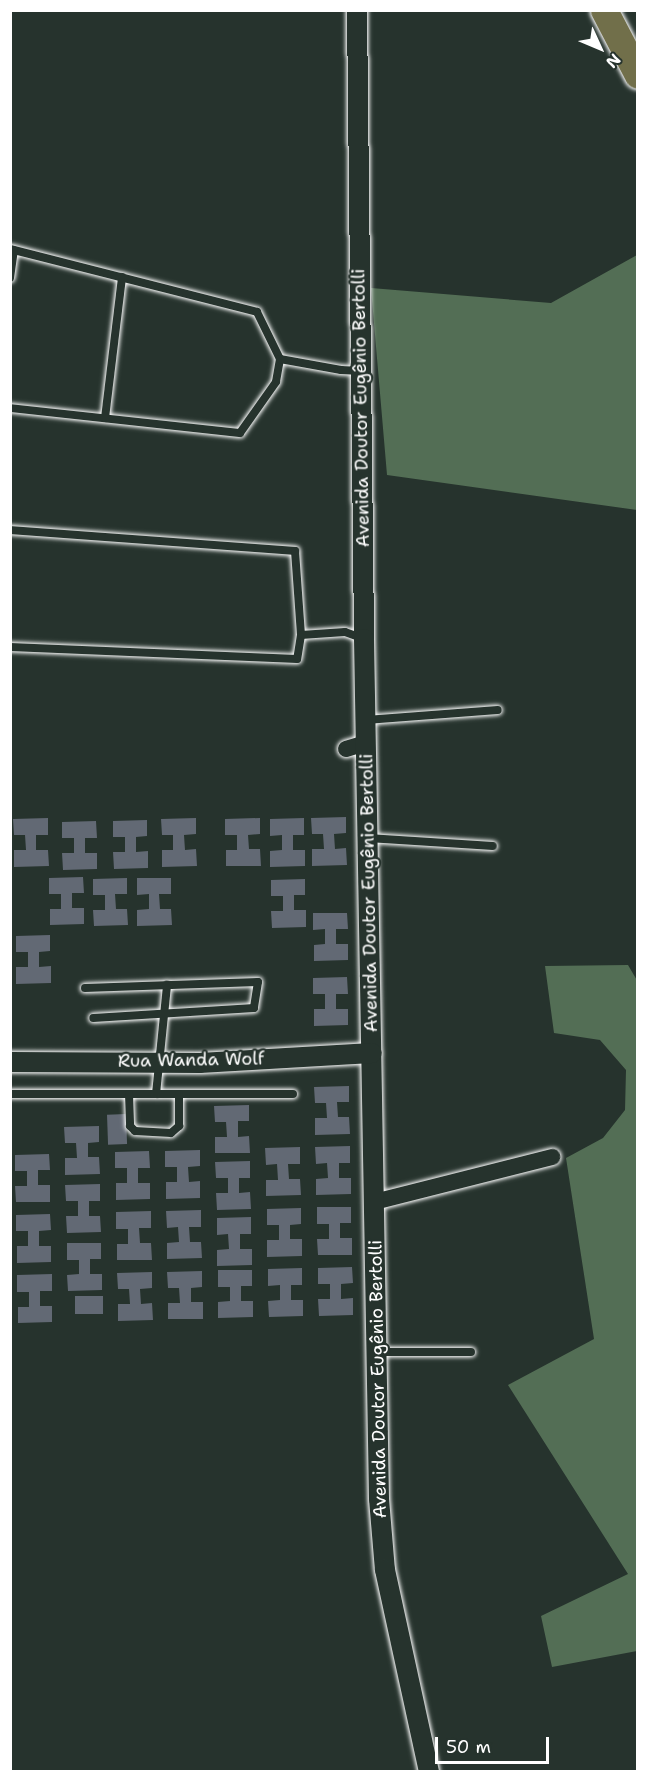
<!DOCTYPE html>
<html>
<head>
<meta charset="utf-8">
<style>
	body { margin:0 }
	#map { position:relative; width:648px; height:1782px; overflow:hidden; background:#26332d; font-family:"Shantell Sans",sans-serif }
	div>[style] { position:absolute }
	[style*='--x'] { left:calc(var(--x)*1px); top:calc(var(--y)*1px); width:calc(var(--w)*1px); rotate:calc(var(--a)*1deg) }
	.green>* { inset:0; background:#536e55 }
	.building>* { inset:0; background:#626974; transform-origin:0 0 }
	.roads { filter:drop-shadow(0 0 2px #fff) drop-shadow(0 0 2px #fff) }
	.service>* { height:8px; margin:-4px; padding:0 4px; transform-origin:4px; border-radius:4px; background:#26332d }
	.minor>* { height:16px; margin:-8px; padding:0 8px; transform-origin:8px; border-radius:8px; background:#26332d }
	.tertiary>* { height:20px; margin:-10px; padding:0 10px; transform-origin:10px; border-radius:10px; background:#26332d }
	.trunk>* { height:27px; margin:-13.5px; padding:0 13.5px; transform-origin:13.5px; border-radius:13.5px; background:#716f4a }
	span { translate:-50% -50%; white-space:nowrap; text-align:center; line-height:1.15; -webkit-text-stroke:4.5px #26332d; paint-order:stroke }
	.street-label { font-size:18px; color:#fff }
	.frame { position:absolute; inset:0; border:12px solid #fff; pointer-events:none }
	.north { position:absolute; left:570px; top:18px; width:60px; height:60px; -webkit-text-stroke:4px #26332d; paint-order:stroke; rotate:134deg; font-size:16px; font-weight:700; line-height:24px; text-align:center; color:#fff }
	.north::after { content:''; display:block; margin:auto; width:21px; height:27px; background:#fff; clip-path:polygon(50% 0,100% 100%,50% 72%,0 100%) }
	.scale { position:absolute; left:435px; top:1737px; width:114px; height:27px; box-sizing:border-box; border:3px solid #fff; border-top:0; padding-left:8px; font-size:18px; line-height:21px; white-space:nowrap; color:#fff; -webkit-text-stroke:4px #26332d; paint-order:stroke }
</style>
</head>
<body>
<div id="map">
	<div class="green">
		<div style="clip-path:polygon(637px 255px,637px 510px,387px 475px,371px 288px,551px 303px)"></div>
		<div style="clip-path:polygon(628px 965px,638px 982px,637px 1651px,552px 1667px,541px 1616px,628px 1574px,508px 1385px,594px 1339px,566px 1158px,603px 1138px,625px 1110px,626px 1070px,600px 1040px,554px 1033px,545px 966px)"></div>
	</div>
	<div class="building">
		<div style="clip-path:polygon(346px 817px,346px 833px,334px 834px,335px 849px,346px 848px,347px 865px,312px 866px,312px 849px,324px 849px,323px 834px,312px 834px,311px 818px)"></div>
		<div style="clip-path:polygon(48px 818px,48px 835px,36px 835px,36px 850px,48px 850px,49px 866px,14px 867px,14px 850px,26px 850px,25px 835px,14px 835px,13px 819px)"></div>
		<div style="clip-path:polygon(196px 818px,196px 834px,184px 835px,185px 850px,196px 849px,197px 866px,162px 867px,162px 850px,173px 850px,173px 835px,162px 835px,161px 819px)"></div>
		<div style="clip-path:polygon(260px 818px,260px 834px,248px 835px,249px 849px,260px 849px,261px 866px,226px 866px,226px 850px,237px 850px,237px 835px,225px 835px,225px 819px)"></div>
		<div style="clip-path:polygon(304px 818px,304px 835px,293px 835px,293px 850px,305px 850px,305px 866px,270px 867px,270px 851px,282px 850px,282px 835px,270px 836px,270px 819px)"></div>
		<div style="clip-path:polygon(147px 820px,147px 836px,136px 837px,136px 852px,148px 851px,148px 868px,114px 869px,113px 852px,125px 852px,125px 837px,113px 837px,113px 821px)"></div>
		<div style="clip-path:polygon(96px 821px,97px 838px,85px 838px,85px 853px,97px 853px,97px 869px,63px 870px,62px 853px,74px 853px,74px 838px,62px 838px,62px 822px)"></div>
		<div style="clip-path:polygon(83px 877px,84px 893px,72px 893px,72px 908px,84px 908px,84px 924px,50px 925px,50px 909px,61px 909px,61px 894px,49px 894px,49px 878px)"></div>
		<div style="clip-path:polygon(127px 878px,127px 894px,115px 894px,116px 909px,127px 909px,128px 925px,94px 926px,93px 910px,105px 910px,105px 895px,93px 895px,93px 879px)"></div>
		<div style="clip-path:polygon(137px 878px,171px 878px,171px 894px,159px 894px,160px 909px,171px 909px,172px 925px,137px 926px,137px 910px,149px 909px,149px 894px,137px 895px)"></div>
		<div style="clip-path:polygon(305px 879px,305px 895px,294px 895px,294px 910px,306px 910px,306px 927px,272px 928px,271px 911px,283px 911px,283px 896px,271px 896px,271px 880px)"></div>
		<div style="clip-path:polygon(313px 913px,347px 913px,348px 929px,336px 929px,336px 944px,348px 944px,348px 960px,314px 961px,314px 945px,325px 944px,325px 929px,313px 930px)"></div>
		<div style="clip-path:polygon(50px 935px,50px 951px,39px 952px,39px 967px,51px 966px,51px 983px,16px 984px,16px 967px,28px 967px,28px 952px,16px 952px,16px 936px)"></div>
		<div style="clip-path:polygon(347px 977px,348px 994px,336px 994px,336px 1009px,348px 1009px,348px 1025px,314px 1026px,314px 1009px,325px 1009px,325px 994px,313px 994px,313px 978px)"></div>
		<div style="clip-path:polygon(349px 1086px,349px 1102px,337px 1102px,338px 1117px,349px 1117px,350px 1134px,315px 1135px,315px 1118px,327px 1118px,326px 1103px,315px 1103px,314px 1087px)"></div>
		<div style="clip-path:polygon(249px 1105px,249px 1121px,238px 1121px,238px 1137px,249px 1136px,250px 1153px,215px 1153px,215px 1137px,227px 1137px,226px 1122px,215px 1122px,214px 1106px)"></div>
		<div style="left:126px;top:1114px;width:30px;height:19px;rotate:88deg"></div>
		<div style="clip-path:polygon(99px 1126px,99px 1142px,88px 1143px,88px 1157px,99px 1157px,100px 1174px,65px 1175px,65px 1158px,77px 1158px,76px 1143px,65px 1143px,64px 1127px)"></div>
		<div style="clip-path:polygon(350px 1146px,350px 1163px,339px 1163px,339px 1178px,351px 1178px,351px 1194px,316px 1195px,316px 1179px,328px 1178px,327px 1163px,316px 1164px,315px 1147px)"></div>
		<div style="clip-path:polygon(300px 1147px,300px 1164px,288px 1164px,289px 1179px,300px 1179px,301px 1195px,266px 1196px,266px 1180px,278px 1180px,277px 1164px,266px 1165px,265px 1148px)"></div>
		<div style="clip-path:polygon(200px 1150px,200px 1166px,188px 1167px,189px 1182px,200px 1181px,200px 1198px,166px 1199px,166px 1182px,177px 1182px,177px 1167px,165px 1167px,165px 1151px)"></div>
		<div style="clip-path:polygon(149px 1151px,150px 1168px,138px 1168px,138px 1183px,150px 1183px,150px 1199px,116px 1200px,116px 1183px,127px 1183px,127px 1168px,115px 1168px,115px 1152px)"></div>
		<div style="clip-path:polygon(49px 1154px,50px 1170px,38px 1170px,38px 1185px,50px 1185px,50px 1202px,16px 1202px,15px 1186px,27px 1186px,27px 1171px,15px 1171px,15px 1155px)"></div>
		<div style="clip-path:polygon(250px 1161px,250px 1178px,239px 1178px,239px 1193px,250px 1192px,251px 1209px,217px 1210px,216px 1193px,228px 1193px,228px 1178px,216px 1178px,215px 1162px)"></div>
		<div style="clip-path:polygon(100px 1184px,100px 1201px,89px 1201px,89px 1216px,100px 1216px,101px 1232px,67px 1233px,66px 1216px,78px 1216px,78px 1201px,66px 1201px,65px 1185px)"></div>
		<div style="clip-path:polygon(317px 1207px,351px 1207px,351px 1223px,340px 1223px,340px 1238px,352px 1238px,352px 1255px,318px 1255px,317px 1239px,329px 1239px,329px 1224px,317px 1224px)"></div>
		<div style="clip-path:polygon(301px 1208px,301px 1224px,290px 1225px,290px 1239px,302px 1239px,302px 1256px,267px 1257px,267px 1240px,279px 1240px,279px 1225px,267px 1225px,267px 1209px)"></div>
		<div style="clip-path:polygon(201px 1210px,201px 1227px,189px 1227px,190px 1242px,201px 1242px,202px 1258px,167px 1259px,167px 1243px,179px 1242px,178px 1227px,167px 1228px,166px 1211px)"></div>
		<div style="clip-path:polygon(151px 1211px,151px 1228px,139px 1228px,140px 1243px,151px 1243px,152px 1260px,117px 1260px,117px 1244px,128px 1244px,128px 1229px,116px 1229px,116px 1212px)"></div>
		<div style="clip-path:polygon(50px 1214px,51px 1230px,39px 1231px,39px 1246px,51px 1246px,51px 1262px,17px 1263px,17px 1246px,28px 1246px,28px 1231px,16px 1231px,16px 1215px)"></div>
		<div style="clip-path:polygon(251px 1217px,251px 1234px,240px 1234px,240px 1249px,252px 1249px,252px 1265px,217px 1266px,217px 1250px,229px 1249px,228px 1234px,217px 1235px,217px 1218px)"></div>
		<div style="clip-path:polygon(67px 1243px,101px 1243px,101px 1259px,90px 1259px,90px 1274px,102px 1274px,102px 1290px,68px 1291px,67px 1275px,79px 1274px,79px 1260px,67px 1260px)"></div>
		<div style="clip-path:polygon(352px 1267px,353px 1283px,341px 1284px,341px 1299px,353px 1298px,353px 1315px,319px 1316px,318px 1299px,330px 1299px,330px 1284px,318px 1284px,318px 1268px)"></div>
		<div style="clip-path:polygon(302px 1268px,302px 1285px,291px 1285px,291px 1300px,303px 1300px,303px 1316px,269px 1317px,268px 1301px,280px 1300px,280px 1285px,268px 1286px,268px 1269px)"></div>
		<div style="clip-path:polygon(218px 1270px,252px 1270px,252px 1286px,241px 1286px,241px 1301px,253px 1301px,253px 1317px,218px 1318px,218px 1302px,230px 1301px,230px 1287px,218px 1287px)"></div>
		<div style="clip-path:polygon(202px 1271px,202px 1287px,191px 1288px,191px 1302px,203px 1302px,203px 1319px,168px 1319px,168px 1303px,180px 1303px,179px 1288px,168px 1288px,167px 1272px)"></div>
		<div style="clip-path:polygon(152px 1272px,152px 1288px,140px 1289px,141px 1304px,152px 1303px,153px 1320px,118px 1321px,118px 1304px,130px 1304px,129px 1289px,118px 1289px,117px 1273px)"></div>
		<div style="clip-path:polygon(52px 1274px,52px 1291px,40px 1291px,40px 1306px,52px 1306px,52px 1322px,18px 1323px,18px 1307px,29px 1307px,29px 1292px,17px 1292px,17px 1275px)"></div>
		<div style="left:103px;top:1296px;width:18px;height:28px;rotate:90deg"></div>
	</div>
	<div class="roads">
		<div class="service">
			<div style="--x:10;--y:249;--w:255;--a:14.3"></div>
			<div style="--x:257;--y:312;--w:52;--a:63.9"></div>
			<div style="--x:280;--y:359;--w:23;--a:100"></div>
			<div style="--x:276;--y:382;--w:62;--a:125.2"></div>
			<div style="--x:240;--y:433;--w:231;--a:-173.8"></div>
			<div style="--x:10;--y:278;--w:28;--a:-82"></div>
			<div style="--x:280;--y:359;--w:62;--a:10.2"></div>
			<div style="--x:341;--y:370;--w:20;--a:3"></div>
			<div style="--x:105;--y:418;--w:142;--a:-83.1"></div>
			<div style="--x:10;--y:530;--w:286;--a:4.2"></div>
			<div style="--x:295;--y:551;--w:84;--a:85.9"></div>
			<div style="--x:301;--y:635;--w:24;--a:99"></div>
			<div style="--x:297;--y:659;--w:287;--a:-177.6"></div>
			<div style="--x:301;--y:635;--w:44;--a:-3.9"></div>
			<div style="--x:345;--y:632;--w:20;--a:20"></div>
			<div style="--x:366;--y:720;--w:132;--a:-4.3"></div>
			<div style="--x:368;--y:838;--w:125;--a:3.7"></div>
			<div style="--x:85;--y:988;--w:173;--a:-2"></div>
			<div style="--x:258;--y:982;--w:26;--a:99"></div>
			<div style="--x:254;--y:1008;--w:161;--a:176.4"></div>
			<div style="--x:10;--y:1094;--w:283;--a:0"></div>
			<div style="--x:129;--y:1094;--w:32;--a:88"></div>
			<div style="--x:130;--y:1126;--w:7;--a:45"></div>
			<div style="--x:135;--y:1131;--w:36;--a:3"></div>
			<div style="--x:171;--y:1133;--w:11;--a:-41"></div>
			<div style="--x:179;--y:1126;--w:32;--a:-90"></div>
			<div style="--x:156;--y:1094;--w:110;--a:-84.2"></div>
			<div style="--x:378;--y:1352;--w:93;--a:0"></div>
		</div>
		<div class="minor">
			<div style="--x:346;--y:749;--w:21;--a:-17"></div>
			<div style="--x:374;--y:1202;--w:184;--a:-14.2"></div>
		</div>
		<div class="tertiary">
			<div style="--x:357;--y:10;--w:629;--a:89.36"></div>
			<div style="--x:364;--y:639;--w:860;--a:89"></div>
			<div style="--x:379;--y:1499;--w:71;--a:85.2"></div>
			<div style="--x:385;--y:1570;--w:207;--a:77.7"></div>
			<div style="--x:10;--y:1062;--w:190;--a:0.3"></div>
			<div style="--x:200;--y:1063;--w:172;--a:-3.3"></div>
		</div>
		<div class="trunk">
			<div style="--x:604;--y:10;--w:73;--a:62.4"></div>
		</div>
	</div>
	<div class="street-label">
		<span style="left:361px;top:408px;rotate:-91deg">Avenida Doutor Eugênio Bertolli</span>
		<span style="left:369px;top:893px;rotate:-91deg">Avenida Doutor Eugênio Bertolli</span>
		<span style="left:191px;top:1060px;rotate:-1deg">Rua Wanda Wolf</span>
		<span style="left:378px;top:1379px;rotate:-91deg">Avenida Doutor Eugênio Bertolli</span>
	</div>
	<div class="frame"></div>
	<div class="north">N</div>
	<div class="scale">50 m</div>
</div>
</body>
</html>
